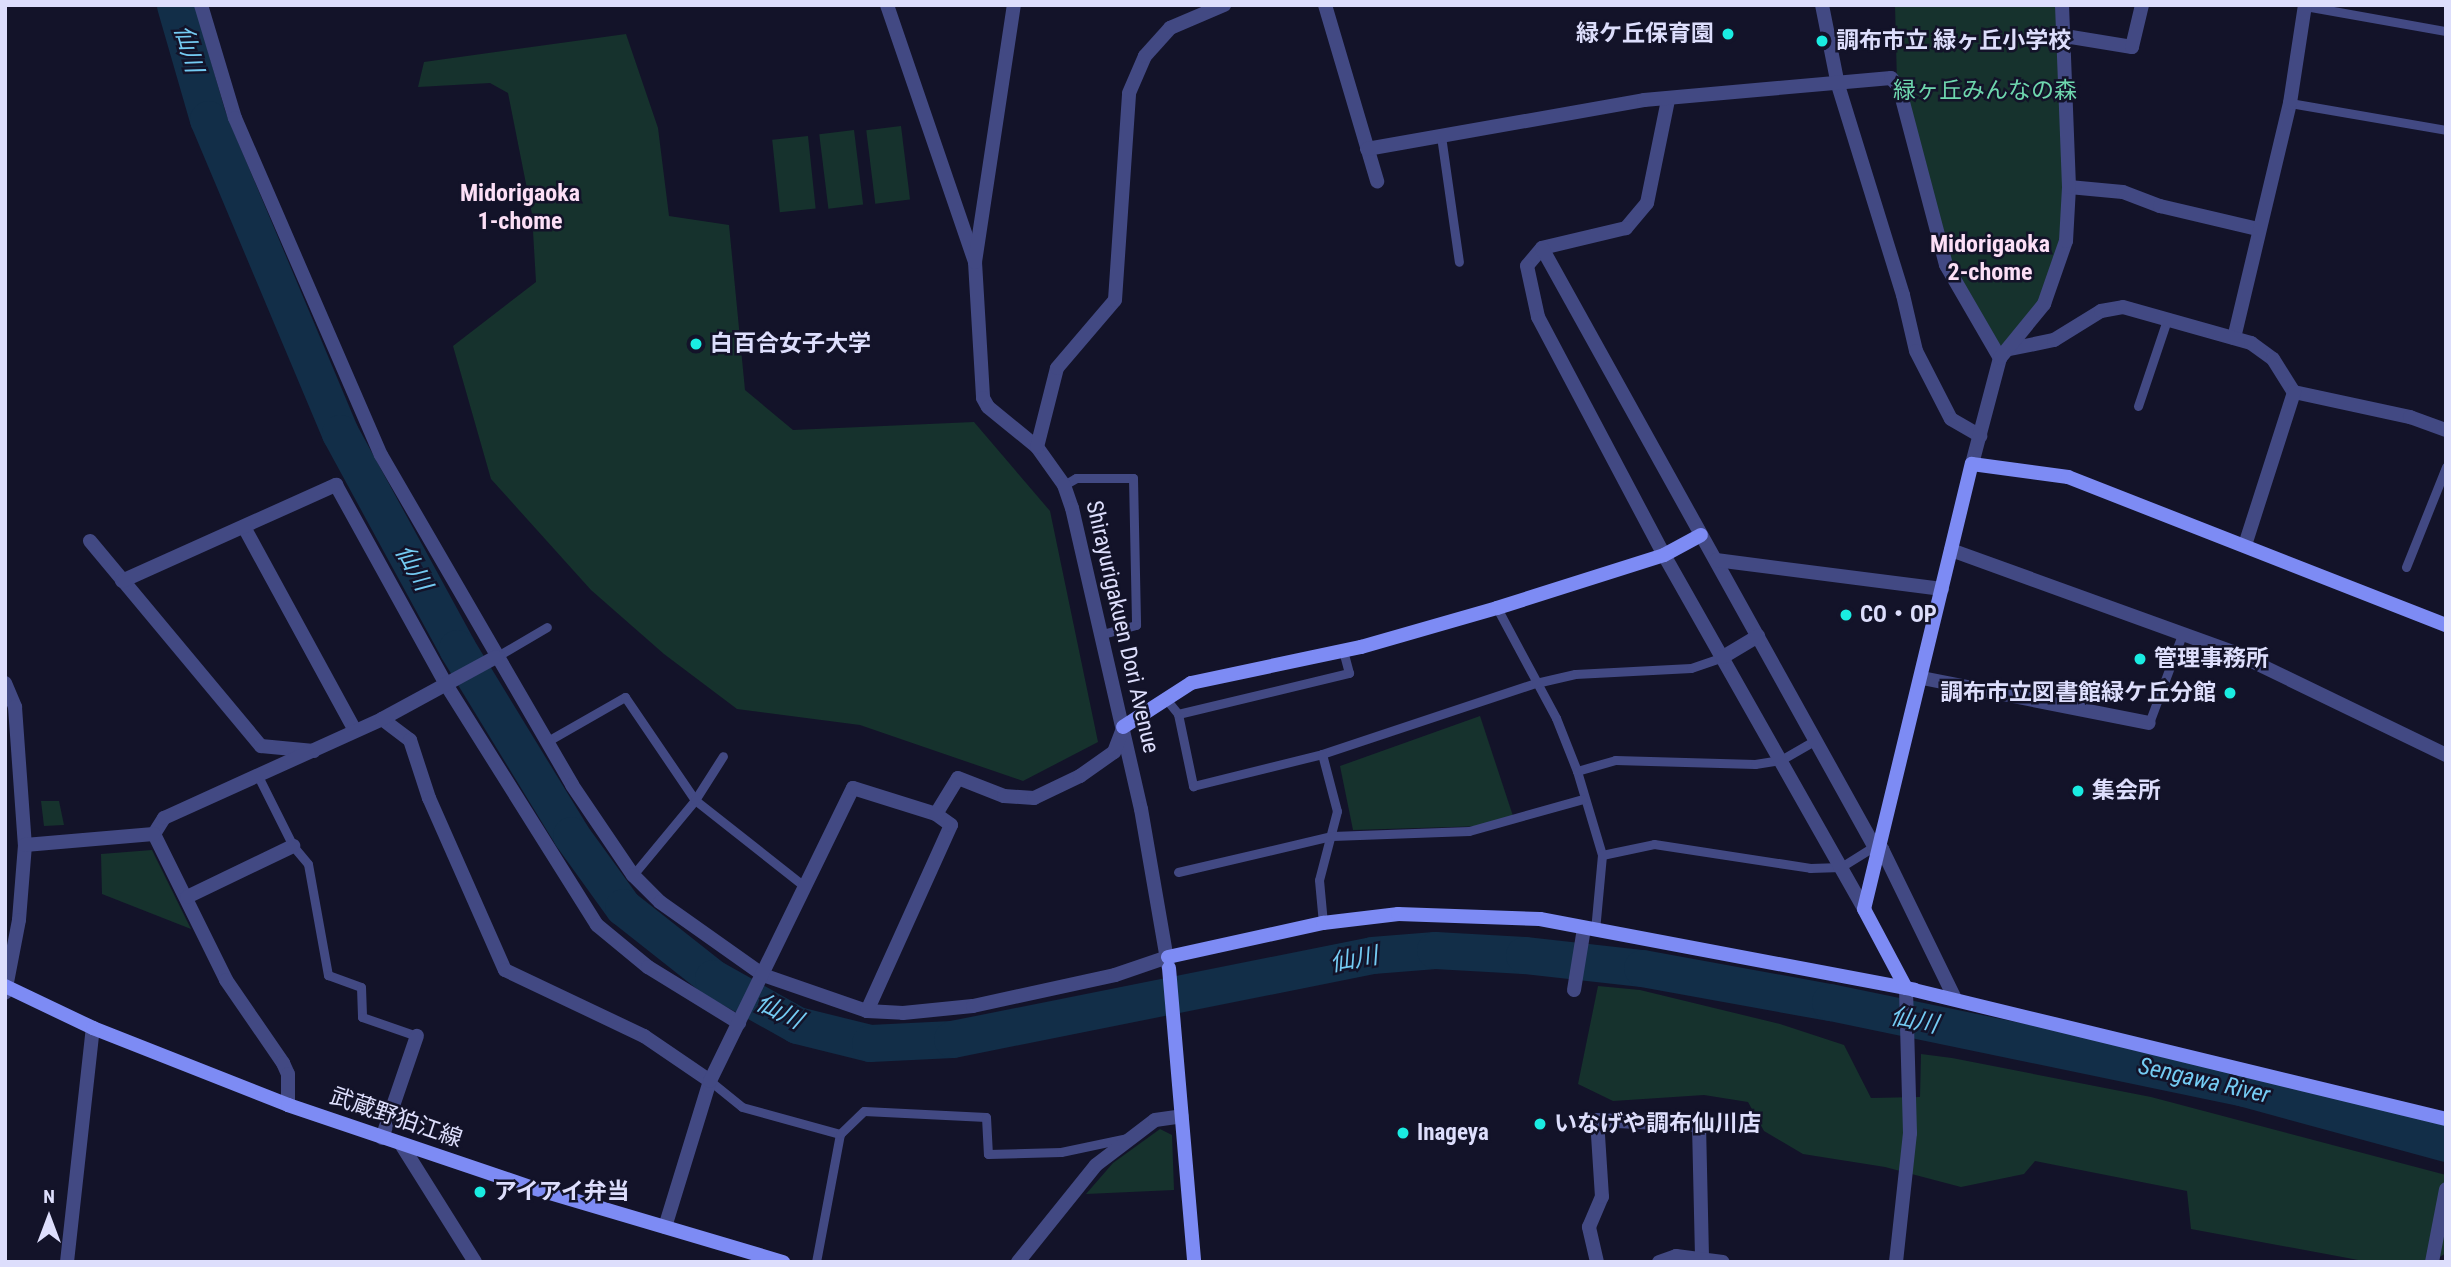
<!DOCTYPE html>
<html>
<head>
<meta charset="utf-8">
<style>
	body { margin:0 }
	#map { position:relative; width:2451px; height:1267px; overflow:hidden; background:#131329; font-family:"Roboto Condensed","Noto Sans JP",sans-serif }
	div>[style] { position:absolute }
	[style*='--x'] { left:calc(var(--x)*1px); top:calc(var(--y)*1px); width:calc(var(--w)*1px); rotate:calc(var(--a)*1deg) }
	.green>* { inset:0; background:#16322d; transform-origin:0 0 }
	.river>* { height:37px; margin:-18.5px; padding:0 18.5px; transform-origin:18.5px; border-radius:18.5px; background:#122e48 }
	.lane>* { height:9px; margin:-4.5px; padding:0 4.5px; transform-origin:4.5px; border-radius:4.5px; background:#424983 }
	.street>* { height:14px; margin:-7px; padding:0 7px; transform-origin:7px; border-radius:7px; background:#424983 }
	.secondary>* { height:14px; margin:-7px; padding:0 7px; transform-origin:7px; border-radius:7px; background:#7d8bf4 }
	.dots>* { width:19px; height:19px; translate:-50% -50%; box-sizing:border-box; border:4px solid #131329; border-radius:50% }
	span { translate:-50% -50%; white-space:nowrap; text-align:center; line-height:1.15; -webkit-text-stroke:5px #131329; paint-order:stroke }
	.poi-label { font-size:23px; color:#dddefc; font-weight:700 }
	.right { translate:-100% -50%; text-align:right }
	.left { translate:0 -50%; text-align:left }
	.park-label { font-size:23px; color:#6ed7ae }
	.street-label { font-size:23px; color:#dddefc }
	.water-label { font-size:24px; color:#74cbf3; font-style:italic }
	.neighbourhood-label { font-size:24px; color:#fcdff6; font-weight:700 }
	.frame { position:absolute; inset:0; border:7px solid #dddefc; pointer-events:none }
	.north { position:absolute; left:14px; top:1183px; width:70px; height:70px; -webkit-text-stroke:5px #131329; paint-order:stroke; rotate:0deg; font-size:19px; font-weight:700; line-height:28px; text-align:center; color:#dddefc }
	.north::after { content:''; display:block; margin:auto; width:24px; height:32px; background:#dddefc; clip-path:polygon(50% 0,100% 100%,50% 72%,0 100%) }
</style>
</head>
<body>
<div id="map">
	<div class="green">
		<div style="clip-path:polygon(1895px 5px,2062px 5px,2069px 187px,2052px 287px,2000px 358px,1955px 284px,1897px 83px)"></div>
		<div style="clip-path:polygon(626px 34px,658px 128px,669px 216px,729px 225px,745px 390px,793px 430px,974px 422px,1050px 511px,1098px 742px,1023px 781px,860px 725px,737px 709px,664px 654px,591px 590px,491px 479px,453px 346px,536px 282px,532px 214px,508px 93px,490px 83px,418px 87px,424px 62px)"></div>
		<div style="left:901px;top:126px;width:74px;height:35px;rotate:83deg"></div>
		<div style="left:854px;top:130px;width:75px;height:35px;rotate:83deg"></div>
		<div style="left:808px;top:136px;width:73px;height:36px;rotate:84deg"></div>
		<div style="clip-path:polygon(1480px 716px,1513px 816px,1485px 826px,1353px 830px,1340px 766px)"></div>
		<div style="clip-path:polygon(41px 801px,59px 801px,64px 825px,44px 826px)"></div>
		<div style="clip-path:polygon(152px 850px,191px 929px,102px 894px,101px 854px)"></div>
		<div style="clip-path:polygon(1598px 986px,1640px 990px,1780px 1024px,1844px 1045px,1871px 1098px,1920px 1097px,1921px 1054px,1952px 1058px,2151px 1097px,2446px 1175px,2446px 1253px,2432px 1262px,2369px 1262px,2191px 1229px,2187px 1191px,2035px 1161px,2024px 1174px,1961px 1187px,1885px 1167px,1803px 1154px,1764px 1131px,1748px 1102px,1704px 1095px,1613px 1101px,1578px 1084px)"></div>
		<div style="clip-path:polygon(1160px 1129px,1172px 1135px,1174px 1190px,1086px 1194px,1113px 1163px)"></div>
	</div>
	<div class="river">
		<div style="--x:175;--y:5;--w:119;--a:73.9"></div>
		<div style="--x:208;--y:119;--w:341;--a:67.2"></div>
		<div style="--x:340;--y:433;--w:245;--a:61.4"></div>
		<div style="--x:457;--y:648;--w:219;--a:58.6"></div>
		<div style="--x:571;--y:835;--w:89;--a:54.2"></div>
		<div style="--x:623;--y:907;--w:115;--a:38.3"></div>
		<div style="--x:713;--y:978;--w:96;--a:29.2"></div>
		<div style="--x:797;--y:1025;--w:75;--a:13.9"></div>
		<div style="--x:870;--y:1043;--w:82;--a:-2.8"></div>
		<div style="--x:952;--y:1039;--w:428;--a:-11.3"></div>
		<div style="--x:1372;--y:955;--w:63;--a:-4.5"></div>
		<div style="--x:1435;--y:950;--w:89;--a:3.2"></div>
		<div style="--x:1524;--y:955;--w:119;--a:6.3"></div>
		<div style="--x:1642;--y:968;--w:191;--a:10.3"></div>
		<div style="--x:1830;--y:1002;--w:423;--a:11.7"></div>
		<div style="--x:2244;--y:1088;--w:209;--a:15.2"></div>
	</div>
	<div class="lane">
		<div style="--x:2305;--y:6;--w:143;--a:10.1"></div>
		<div style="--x:2290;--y:103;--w:158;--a:9.8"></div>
		<div style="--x:1441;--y:136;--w:127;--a:81.9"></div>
		<div style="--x:2138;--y:406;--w:91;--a:-71.4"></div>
		<div style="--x:1064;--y:485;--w:14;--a:-30"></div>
		<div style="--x:1076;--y:478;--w:57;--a:0"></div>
		<div style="--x:1133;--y:478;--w:147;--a:88.8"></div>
		<div style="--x:1136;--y:625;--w:38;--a:165"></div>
		<div style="--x:2406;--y:567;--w:108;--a:-68.2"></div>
		<div style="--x:1497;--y:608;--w:125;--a:61.8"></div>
		<div style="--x:1556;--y:718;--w:57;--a:68.4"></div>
		<div style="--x:1577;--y:771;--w:88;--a:73.4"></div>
		<div style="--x:1602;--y:855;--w:75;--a:95.3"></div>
		<div style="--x:496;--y:657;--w:59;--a:-30.5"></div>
		<div style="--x:1166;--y:699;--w:19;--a:51"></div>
		<div style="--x:1178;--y:714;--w:74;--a:78.2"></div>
		<div style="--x:1193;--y:786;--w:133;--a:-13.9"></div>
		<div style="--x:1322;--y:754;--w:225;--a:-18.4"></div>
		<div style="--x:1536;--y:683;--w:40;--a:-13"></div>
		<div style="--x:1575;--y:674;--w:116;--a:-3"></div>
		<div style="--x:1691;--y:668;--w:34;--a:-19"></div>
		<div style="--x:1178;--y:714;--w:176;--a:-13.5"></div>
		<div style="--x:1349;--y:673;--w:23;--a:-105"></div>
		<div style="--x:2149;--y:723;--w:97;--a:-69.5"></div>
		<div style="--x:546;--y:742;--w:91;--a:-29.7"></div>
		<div style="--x:625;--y:697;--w:125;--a:55.8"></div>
		<div style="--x:695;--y:800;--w:140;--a:38.3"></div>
		<div style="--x:1322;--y:754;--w:59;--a:75.3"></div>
		<div style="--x:1337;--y:811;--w:71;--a:104.6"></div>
		<div style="--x:1319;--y:880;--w:43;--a:84.7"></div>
		<div style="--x:1577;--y:771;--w:40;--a:-16"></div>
		<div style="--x:1615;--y:760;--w:140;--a:1.6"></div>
		<div style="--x:1755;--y:764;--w:26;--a:-9"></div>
		<div style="--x:1781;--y:760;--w:39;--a:-30"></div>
		<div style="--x:259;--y:778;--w:76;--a:63.4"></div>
		<div style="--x:293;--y:846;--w:23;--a:50"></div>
		<div style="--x:308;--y:864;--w:113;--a:79.8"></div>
		<div style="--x:328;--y:975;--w:35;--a:20"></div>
		<div style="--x:361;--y:987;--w:30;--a:88"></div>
		<div style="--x:362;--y:1017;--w:58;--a:19.1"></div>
		<div style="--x:1602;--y:855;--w:53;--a:-11.9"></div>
		<div style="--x:1654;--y:844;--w:158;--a:8.7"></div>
		<div style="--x:1810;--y:868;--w:31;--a:-2"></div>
		<div style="--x:1841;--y:867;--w:39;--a:-32"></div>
		<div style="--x:1178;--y:872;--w:158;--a:-13.2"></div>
		<div style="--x:1332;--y:836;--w:137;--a:-2.1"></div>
		<div style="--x:1469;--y:831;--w:118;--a:-15.7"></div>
		<div style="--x:633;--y:875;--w:97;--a:-50.4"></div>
		<div style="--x:695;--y:800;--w:52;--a:-57.5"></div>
		<div style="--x:710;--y:1081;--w:41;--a:39.1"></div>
		<div style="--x:742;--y:1107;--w:102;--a:15.4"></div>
		<div style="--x:816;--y:1262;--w:130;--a:-79.4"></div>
		<div style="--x:840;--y:1134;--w:33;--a:-44"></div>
		<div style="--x:864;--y:1111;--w:122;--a:2.8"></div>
		<div style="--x:986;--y:1117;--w:37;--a:87"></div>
		<div style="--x:988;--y:1154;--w:73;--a:-1.6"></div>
		<div style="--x:1061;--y:1152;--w:67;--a:-12"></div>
	</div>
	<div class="street">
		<div style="--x:201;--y:5;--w:118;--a:73.3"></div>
		<div style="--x:235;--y:118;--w:367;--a:66.6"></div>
		<div style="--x:381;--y:455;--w:381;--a:59.9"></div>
		<div style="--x:572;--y:785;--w:109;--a:55.9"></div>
		<div style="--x:633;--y:875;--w:38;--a:45"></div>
		<div style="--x:660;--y:902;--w:126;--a:35.3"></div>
		<div style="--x:763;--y:975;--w:110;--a:19.1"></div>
		<div style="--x:867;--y:1011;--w:36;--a:3"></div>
		<div style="--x:903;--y:1013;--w:70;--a:-5.7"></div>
		<div style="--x:973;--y:1006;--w:145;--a:-12.3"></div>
		<div style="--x:1115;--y:975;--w:56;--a:-18.8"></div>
		<div style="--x:887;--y:5;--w:272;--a:71.1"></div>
		<div style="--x:975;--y:262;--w:136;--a:86.6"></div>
		<div style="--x:983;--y:398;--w:10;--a:61"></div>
		<div style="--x:988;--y:407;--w:63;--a:39.2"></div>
		<div style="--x:1037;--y:447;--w:47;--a:54.6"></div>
		<div style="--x:1064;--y:485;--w:24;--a:71"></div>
		<div style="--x:1072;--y:508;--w:309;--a:77.1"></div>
		<div style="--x:1141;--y:809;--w:159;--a:80.2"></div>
		<div style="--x:1325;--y:5;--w:184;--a:73.5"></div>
		<div style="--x:1822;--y:5;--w:82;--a:78.7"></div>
		<div style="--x:1838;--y:85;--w:220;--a:72.8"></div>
		<div style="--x:1903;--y:295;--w:57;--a:76.9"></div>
		<div style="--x:1916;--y:351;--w:76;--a:62.8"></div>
		<div style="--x:1951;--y:419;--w:34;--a:30"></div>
		<div style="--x:2065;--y:36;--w:68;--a:9.3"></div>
		<div style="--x:2132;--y:47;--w:43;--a:-76.6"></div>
		<div style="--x:1668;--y:100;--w:105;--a:101.5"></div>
		<div style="--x:1647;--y:203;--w:33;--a:130"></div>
		<div style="--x:1626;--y:228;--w:86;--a:166.6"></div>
		<div style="--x:1542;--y:248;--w:23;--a:130"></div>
		<div style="--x:1527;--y:266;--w:52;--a:77.8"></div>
		<div style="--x:1538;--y:317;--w:269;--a:62.1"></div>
		<div style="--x:1664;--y:555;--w:407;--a:60.5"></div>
		<div style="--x:1367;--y:149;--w:281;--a:-10"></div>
		<div style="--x:1644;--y:100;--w:248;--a:-5.1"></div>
		<div style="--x:1891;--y:78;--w:12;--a:48"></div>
		<div style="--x:1899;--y:87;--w:184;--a:75.2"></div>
		<div style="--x:1946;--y:265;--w:108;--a:59.9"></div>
		<div style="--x:2069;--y:187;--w:54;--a:5.3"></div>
		<div style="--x:2123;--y:192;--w:40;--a:21"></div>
		<div style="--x:2160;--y:206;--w:101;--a:13.2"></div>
		<div style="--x:1542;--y:248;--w:684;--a:60.96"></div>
		<div style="--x:1874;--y:846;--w:9;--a:21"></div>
		<div style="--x:1882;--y:849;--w:167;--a:64"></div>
		<div style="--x:975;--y:262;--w:260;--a:-81.4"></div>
		<div style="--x:2234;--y:338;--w:242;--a:-76.6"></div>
		<div style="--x:2290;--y:103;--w:99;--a:-81.3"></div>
		<div style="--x:2010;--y:349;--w:45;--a:-11.6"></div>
		<div style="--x:2054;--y:340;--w:55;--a:-31.7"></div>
		<div style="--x:2101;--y:311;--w:22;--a:-10"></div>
		<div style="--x:2123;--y:307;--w:133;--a:15.7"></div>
		<div style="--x:2251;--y:343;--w:27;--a:36"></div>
		<div style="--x:2273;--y:359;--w:39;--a:58"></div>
		<div style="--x:2294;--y:392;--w:119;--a:12.2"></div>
		<div style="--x:2410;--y:417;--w:38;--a:20"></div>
		<div style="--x:1037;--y:447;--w:81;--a:-75.8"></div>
		<div style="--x:1057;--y:368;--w:89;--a:-49.5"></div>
		<div style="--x:1115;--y:300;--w:207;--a:-86.1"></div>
		<div style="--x:1129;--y:93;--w:40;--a:-66.6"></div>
		<div style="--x:1145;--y:56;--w:38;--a:-48"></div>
		<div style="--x:1170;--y:28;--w:59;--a:-23.1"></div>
		<div style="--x:1972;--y:464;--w:110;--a:-75.2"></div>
		<div style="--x:2000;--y:358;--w:70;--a:-50.8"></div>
		<div style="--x:2044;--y:304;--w:67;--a:-70.8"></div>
		<div style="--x:2066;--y:241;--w:54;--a:-86.8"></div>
		<div style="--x:2069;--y:187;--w:182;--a:-92.2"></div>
		<div style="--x:244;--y:527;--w:232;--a:61.4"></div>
		<div style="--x:90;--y:541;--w:267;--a:50.2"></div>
		<div style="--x:261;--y:746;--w:53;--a:5.4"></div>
		<div style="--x:2245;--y:545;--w:161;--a:-72.2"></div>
		<div style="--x:1951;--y:550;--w:300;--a:19.9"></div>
		<div style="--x:2233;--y:652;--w:237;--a:25.8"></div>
		<div style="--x:1716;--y:560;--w:228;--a:7.3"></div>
		<div style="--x:122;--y:581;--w:235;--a:-24.2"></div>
		<div style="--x:336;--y:485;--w:230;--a:61.1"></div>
		<div style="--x:447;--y:686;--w:282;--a:57.9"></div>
		<div style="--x:597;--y:925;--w:66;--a:39.5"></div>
		<div style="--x:648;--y:967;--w:107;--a:31.6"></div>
		<div style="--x:1723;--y:657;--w:41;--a:-31"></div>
		<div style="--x:1922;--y:678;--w:231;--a:11.2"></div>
		<div style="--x:5;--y:683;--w:26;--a:67"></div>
		<div style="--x:15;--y:707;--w:138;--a:85.9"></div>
		<div style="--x:25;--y:845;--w:75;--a:94.6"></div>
		<div style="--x:19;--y:920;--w:74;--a:100.9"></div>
		<div style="--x:382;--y:719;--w:35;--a:37"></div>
		<div style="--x:410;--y:740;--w:61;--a:71.9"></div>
		<div style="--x:429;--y:798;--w:188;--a:66.2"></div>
		<div style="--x:505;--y:970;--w:154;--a:25.4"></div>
		<div style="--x:644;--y:1036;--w:80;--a:34.3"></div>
		<div style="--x:154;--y:834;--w:19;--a:-58"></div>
		<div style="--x:164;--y:818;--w:239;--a:-24.4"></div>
		<div style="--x:382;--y:719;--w:130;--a:-28.5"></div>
		<div style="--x:154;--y:834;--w:163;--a:63.7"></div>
		<div style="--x:226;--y:980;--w:101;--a:55.5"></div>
		<div style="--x:283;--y:1063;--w:12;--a:66"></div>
		<div style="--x:288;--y:1074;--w:31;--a:90"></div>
		<div style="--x:25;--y:845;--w:129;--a:-4.9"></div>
		<div style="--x:187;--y:897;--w:118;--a:-25.7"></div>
		<div style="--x:1574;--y:990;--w:63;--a:-80.8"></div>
		<div style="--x:867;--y:1011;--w:204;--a:-65.7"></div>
		<div style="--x:951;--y:825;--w:19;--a:-144"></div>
		<div style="--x:382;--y:1138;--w:108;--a:-71.1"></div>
		<div style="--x:401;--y:1144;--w:139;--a:57.9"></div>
		<div style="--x:665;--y:1227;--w:153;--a:-72.9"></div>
		<div style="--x:710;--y:1081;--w:326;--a:-64"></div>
		<div style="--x:853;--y:788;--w:87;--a:17.4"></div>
		<div style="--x:936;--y:814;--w:42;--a:-58.6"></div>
		<div style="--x:958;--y:778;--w:49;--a:21.4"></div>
		<div style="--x:1004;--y:796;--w:30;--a:4"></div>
		<div style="--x:1034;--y:798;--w:51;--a:-25.6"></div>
		<div style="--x:1080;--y:776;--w:42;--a:-35.2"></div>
		<div style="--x:1114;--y:752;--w:26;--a:-69"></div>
		<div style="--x:67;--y:1262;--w:235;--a:-83.7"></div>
		<div style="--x:1018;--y:1262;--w:124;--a:-51.2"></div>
		<div style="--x:1096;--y:1165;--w:74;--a:-37.3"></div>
		<div style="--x:1155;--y:1120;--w:27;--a:-8"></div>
		<div style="--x:1597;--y:1262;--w:36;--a:-103"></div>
		<div style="--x:1589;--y:1227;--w:33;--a:-67"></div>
		<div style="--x:1602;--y:1197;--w:77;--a:-93.7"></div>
		<div style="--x:1597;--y:1120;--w:102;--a:2.8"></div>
		<div style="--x:1699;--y:1125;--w:137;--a:88.7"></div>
		<div style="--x:1659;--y:1262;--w:18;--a:-19"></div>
		<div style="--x:1676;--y:1256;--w:47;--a:7.3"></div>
		<div style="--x:1896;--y:1262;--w:130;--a:-83.8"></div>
		<div style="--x:1910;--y:1133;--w:145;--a:-91.6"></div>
		<div style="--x:2432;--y:1262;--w:74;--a:-79.1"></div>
	</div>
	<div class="secondary">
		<div style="--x:1123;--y:727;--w:81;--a:-32.9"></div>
		<div style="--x:1191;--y:683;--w:174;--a:-12"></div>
		<div style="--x:1361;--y:647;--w:141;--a:-16"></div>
		<div style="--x:1497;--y:608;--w:175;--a:-17.6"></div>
		<div style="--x:1664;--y:555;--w:42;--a:-28.4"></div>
		<div style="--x:1168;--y:957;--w:159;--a:-12.4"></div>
		<div style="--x:1323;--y:923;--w:76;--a:-6.8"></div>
		<div style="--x:1398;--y:914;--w:142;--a:2"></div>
		<div style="--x:1540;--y:919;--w:381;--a:10.7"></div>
		<div style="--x:1914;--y:990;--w:547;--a:13.63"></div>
		<div style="--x:1169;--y:968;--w:295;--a:85.1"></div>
		<div style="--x:5;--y:986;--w:98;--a:25.5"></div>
		<div style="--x:93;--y:1028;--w:210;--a:21.5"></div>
		<div style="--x:288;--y:1105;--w:259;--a:18.7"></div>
		<div style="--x:533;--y:1188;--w:261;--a:16.5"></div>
		<div style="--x:1906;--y:988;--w:89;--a:-118"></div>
		<div style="--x:1864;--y:909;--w:458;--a:-76.4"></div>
		<div style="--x:1972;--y:464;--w:97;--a:7.7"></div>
		<div style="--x:2068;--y:477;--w:406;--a:21.4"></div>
	</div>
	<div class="dots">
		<div style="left:1728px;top:34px;background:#1aece2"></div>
		<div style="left:1822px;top:41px;background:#1aece2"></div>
		<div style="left:696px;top:344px;background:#1aece2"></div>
		<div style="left:1846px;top:615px;background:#1aece2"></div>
		<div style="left:2140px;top:659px;background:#1aece2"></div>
		<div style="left:2230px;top:693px;background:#1aece2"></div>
		<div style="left:2078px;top:791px;background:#1aece2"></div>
		<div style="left:1540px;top:1124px;background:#1aece2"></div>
		<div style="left:1403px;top:1133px;background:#1aece2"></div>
		<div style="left:480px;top:1192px;background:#1aece2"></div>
	</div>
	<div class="poi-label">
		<span class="right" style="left:1714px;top:34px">緑ケ丘保育園</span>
		<span class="left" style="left:1836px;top:41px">調布市立 緑ヶ丘小学校</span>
		<span class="left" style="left:710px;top:344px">白百合女子大学</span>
		<span class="left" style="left:1860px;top:615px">CO・OP</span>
		<span class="left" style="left:2154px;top:659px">管理事務所</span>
		<span class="right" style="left:2216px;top:693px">調布市立図書館緑ケ丘分館</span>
		<span class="left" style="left:2092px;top:791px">集会所</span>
		<span class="left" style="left:1554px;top:1124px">いなげや調布仙川店</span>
		<span class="left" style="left:1417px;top:1133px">Inageya</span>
		<span class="left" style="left:494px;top:1192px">アイアイ弁当</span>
	</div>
	<div class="park-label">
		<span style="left:1985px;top:91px">緑ヶ丘みんなの森</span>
	</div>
	<div class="street-label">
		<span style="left:1122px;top:627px;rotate:77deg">Shirayurigakuen Dori Avenue</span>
		<span style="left:396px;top:1118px;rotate:19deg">武蔵野狛江線</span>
	</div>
	<div class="water-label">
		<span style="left:188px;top:49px;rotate:74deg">仙川</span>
		<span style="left:413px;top:568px;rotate:61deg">仙川</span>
		<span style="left:1354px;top:960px;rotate:-10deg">仙川</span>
		<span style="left:779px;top:1012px;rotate:26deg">仙川</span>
		<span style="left:1914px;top:1021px;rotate:11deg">仙川</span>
		<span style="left:2204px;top:1081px;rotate:13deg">Sengawa River</span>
	</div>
	<div class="neighbourhood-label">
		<span style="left:520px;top:208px">Midorigaoka<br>1-chome</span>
		<span style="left:1990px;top:259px">Midorigaoka<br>2-chome</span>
	</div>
	<div class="frame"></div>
	<div class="north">N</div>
</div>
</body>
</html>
